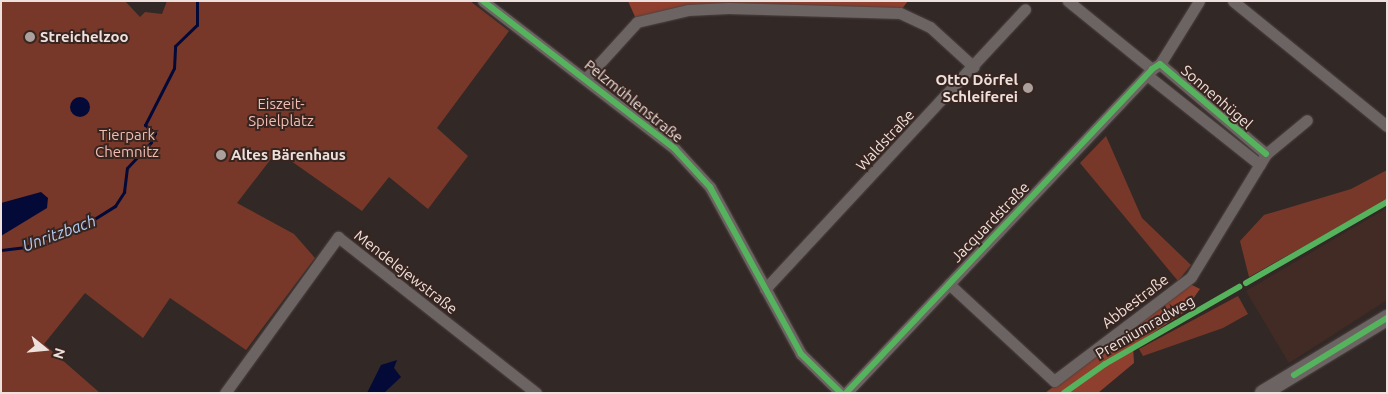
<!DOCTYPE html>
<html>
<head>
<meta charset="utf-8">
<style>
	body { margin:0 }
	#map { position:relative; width:1388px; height:394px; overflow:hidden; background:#322826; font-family:Ubuntu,sans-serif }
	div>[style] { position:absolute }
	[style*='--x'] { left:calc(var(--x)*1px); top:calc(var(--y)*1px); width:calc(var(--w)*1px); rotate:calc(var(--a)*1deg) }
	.built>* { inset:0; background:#432b25 }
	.green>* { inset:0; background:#783829 }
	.forest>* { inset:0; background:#8f3f2e }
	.water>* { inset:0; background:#040a38 }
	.round { border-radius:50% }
	.stream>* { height:3px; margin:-1.5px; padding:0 1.5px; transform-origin:1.5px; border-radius:1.5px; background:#040a38 }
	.roads { filter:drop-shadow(0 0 1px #4c4341) drop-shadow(0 0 1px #4c4341) }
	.street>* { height:11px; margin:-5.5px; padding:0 5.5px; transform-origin:5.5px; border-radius:5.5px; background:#6c6462 }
	.secondary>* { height:16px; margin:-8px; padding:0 8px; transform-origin:8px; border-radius:8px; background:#6c6462 }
	.cycleway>* { height:6px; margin:-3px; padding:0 3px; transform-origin:3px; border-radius:3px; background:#56b35d }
	.dots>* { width:14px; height:14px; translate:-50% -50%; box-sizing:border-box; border:2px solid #382520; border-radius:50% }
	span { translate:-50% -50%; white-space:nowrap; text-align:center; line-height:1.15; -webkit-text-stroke:4px #382520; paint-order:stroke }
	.poi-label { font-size:15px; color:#eee1dd; font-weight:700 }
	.left { translate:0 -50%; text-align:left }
	.right { translate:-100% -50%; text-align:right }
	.street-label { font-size:15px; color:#eee1dd }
	.park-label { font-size:15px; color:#f0bdb0 }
	.water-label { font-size:16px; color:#b2cbf2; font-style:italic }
	.frame { position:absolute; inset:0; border:2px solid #eee1dd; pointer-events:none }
	.north { position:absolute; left:20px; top:324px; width:50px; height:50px; -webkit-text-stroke:4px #382520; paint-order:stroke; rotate:107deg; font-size:14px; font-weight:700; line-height:20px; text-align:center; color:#eee1dd }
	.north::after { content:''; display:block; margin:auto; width:18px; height:22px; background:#eee1dd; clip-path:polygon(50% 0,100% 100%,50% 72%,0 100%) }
</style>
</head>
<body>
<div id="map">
	<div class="built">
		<div style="clip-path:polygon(1387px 208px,1387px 300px,1289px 363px,1246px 291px)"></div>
	</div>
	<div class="green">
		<div style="clip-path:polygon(1px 1px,125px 1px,140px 17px,145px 12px,162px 14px,167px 1px,470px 1px,509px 31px,437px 128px,468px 156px,428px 209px,389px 177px,362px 211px,277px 151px,237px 203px,294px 234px,315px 258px,246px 350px,170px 298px,143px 338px,85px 293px,44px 344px,100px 393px,1px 393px)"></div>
		<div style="clip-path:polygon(1106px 136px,1142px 218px,1191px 265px,1178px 281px,1080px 163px)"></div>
		<div style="clip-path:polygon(1387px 170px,1387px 200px,1249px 277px,1240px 241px,1264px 215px,1351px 189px)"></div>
		<div style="clip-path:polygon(1238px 296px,1248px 314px,1223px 328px,1143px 356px,1139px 349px)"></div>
	</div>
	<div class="forest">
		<div style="clip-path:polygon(628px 1px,908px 1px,901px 10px,766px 6px,636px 19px)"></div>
		<div style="clip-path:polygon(1190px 284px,1200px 289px,1183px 313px,1133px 346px,1134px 363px,1098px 393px,1045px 393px)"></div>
	</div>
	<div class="water">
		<div class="round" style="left:70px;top:97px;width:20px;height:20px"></div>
		<div style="clip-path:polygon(41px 192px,48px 198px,47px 208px,1px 236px,1px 203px)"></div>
		<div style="clip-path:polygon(397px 360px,394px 368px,401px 377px,384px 393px,367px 393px,381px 365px)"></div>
	</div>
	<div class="stream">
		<div style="--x:1;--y:250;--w:25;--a:-7"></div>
		<div style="--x:26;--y:247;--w:43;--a:-24.8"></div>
		<div style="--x:65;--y:229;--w:18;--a:-9"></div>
		<div style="--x:83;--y:226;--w:38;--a:-32"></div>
		<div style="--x:115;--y:206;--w:17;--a:-57"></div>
		<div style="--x:124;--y:192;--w:24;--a:-83"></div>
		<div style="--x:127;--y:168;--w:35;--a:-47"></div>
		<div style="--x:151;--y:142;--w:10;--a:-66"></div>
		<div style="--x:155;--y:133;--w:13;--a:-141"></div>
		<div style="--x:145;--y:125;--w:64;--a:-63"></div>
		<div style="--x:174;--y:68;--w:22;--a:-87"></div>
		<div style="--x:175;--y:46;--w:30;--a:-44"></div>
		<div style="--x:197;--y:25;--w:24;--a:-90"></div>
	</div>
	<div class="roads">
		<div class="street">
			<div style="--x:483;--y:1;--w:242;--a:37.6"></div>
			<div style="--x:675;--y:149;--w:52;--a:47.4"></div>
			<div style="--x:710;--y:187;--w:190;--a:61.4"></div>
			<div style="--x:801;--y:354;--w:56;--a:44.3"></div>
			<div style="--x:1068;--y:1;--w:108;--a:39"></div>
			<div style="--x:1233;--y:1;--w:198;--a:39.1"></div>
			<div style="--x:1160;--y:64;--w:74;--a:-58.2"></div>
			<div style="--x:1147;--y:75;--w:144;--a:38.5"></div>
			<div style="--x:587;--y:77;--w:74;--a:-47.7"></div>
			<div style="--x:637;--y:22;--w:52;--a:-13.2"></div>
			<div style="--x:688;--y:10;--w:40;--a:-2.9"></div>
			<div style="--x:728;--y:8;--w:172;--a:1.7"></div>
			<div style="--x:900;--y:13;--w:33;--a:25"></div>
			<div style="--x:930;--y:27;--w:59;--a:42.3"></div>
			<div style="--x:949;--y:284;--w:143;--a:42.7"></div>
			<div style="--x:1054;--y:381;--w:172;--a:-37.2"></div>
			<div style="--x:1191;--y:277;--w:144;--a:-58.6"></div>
			<div style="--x:1266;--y:154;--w:53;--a:-39.7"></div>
			<div style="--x:765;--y:289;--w:382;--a:-47.1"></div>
			<div style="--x:225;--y:393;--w:193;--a:-54.1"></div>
			<div style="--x:338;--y:237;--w:252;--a:38.2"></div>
			<div style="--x:846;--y:393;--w:446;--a:-46.6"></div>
			<div style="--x:1152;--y:69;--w:9;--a:-32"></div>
			<div style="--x:1160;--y:64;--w:139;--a:40.3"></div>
		</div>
		<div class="secondary">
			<div style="--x:1263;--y:393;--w:145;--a:-31.2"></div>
		</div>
	</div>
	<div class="cycleway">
		<div style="--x:483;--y:1;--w:242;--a:37.6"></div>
		<div style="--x:675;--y:149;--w:52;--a:47.4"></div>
		<div style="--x:710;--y:187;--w:190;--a:61.4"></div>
		<div style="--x:801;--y:354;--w:56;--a:44.3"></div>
		<div style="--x:1246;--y:283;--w:163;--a:-29.9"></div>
		<div style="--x:1294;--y:375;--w:109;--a:-31.5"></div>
		<div style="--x:846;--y:393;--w:446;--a:-46.6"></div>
		<div style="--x:1152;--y:69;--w:9;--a:-32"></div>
		<div style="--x:1160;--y:64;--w:139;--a:40.3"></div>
		<div style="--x:1064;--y:393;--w:50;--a:-35.3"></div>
		<div style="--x:1105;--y:364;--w:155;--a:-29.9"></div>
	</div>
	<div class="dots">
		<div style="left:30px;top:37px;background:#aca09d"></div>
		<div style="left:1028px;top:88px;background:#aca09d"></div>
		<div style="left:221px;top:155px;background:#aca09d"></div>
	</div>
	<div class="poi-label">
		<span class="left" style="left:40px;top:37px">Streichelzoo</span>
		<span class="right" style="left:1018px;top:88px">Otto Dörfel<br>Schleiferei</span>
		<span class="left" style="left:231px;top:155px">Altes Bärenhaus</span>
	</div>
	<div class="street-label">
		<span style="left:1217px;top:97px;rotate:41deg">Sonnenhügel</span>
		<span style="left:634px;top:101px;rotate:39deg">Pelzmühlenstraße</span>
		<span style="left:885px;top:140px;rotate:-47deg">Waldstraße</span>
		<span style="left:990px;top:222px;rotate:-46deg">Jacquardstraße</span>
		<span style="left:406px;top:272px;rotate:38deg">Mendelejewstraße</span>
		<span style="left:1135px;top:301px;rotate:-37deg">Abbestraße</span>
		<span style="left:1145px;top:327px;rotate:-30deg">Premiumradweg</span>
	</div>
	<div class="park-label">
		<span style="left:281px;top:112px">Eiszeit-<br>Spielplatz</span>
		<span style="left:127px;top:143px">Tierpark<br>Chemnitz</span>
	</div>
	<div class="water-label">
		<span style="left:59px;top:233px;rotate:-20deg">Unritzbach</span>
	</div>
	<div class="frame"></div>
	<div class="north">N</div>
</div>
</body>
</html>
